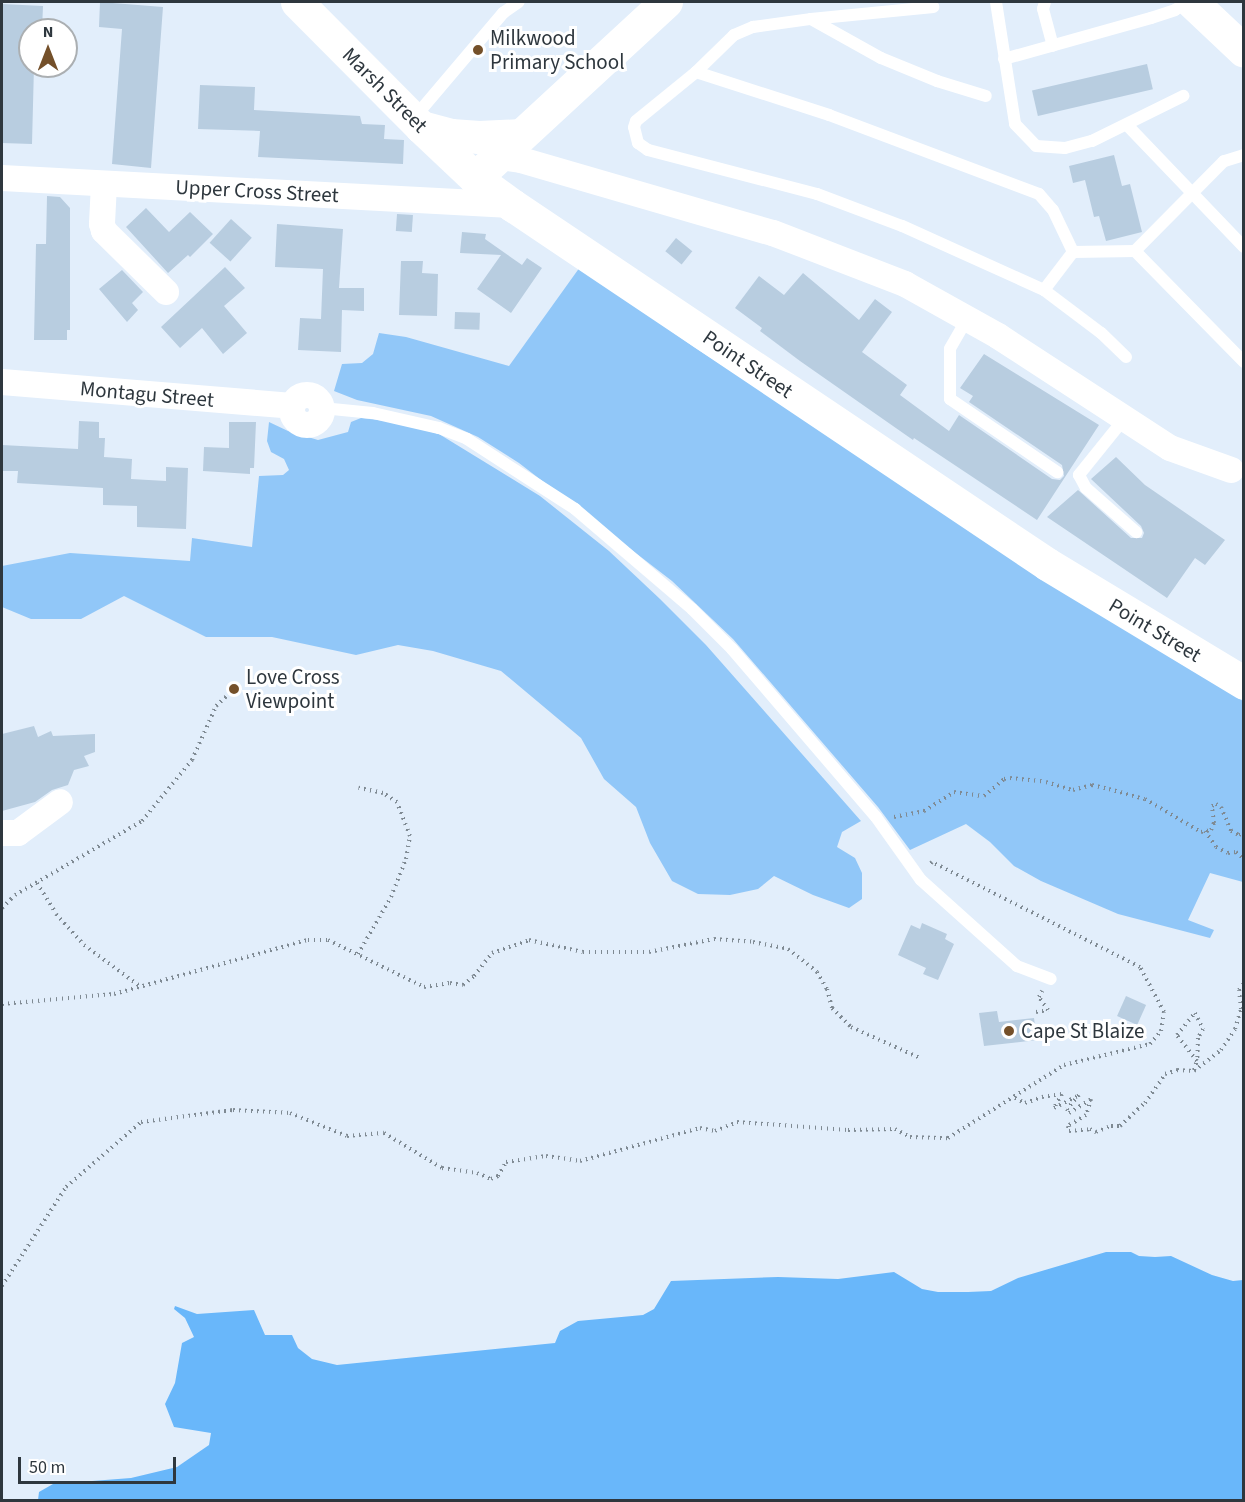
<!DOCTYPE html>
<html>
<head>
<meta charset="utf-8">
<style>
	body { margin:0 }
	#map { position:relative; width:1245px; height:1502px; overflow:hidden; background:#e2eefb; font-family:"Source Sans 3",sans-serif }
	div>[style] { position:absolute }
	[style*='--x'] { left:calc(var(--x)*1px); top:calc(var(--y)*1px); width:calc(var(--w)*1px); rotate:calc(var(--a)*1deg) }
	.green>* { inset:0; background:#91c7f8 }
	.water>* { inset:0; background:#69b7fa }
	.building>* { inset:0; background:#b8cde0; transform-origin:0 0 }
	.path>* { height:4px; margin-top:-2px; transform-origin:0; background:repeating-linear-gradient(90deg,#7f8a93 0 1.5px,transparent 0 6px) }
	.lane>* { height:12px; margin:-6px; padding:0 6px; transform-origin:6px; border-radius:6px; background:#fff }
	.street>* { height:26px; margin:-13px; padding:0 13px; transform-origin:13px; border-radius:13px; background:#fff }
	.street>.ring { margin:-13px; padding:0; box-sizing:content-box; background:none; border:26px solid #fff; border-radius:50% }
	.secondary>* { height:33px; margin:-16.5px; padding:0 16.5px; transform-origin:16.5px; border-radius:16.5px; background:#fff }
	.dots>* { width:16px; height:16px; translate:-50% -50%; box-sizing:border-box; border:3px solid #fff; border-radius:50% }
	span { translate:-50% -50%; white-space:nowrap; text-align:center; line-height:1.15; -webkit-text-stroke:6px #fff; paint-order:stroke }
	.poi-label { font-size:21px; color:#2e373e }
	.left { translate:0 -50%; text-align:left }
	.street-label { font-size:21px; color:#2e373e }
	.frame { position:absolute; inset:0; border:3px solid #2e373e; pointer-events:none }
	.north { position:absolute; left:18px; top:18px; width:60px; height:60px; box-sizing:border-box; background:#fff; border:2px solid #abafb2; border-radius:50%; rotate:0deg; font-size:16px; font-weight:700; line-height:24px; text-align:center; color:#2e373e }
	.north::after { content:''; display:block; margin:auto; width:21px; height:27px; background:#74502a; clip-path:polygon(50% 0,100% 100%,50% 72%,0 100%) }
	.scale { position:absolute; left:18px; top:1457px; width:158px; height:27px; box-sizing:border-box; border:3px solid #2e373e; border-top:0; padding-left:8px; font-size:18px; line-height:21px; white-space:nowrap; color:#2e373e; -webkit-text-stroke:4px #fff; paint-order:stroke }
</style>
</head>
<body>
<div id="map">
	<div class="green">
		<div style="clip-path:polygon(580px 267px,694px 347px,1170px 657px,1243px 701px,1243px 882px,1210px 873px,1188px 920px,1214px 930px,1210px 938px,1118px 914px,1041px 881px,1014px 866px,990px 842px,966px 824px,910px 850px,878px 807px,733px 639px,672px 581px,519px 463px,478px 437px,431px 416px,357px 400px,334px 391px,342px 364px,362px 363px,373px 354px,379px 333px,406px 337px,509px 366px)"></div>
		<div style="clip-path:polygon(361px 418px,395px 422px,439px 434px,540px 496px,609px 551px,660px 599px,706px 645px,861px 821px,842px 832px,837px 847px,855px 858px,862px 873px,862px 899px,849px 908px,813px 895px,774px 876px,758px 889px,730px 895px,698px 894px,672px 881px,650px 843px,636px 807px,604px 779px,581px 738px,501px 671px,433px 651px,398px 645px,356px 655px,272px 637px,206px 637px,124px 596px,81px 619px,31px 619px,2px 607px,2px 566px,70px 553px,190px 561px,192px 538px,252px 547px,259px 476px,283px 475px,289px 470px,284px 459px,271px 452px,267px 441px,269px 422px,288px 431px,318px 440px,348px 432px,351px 422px)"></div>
	</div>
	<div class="water">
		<div style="clip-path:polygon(1106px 1252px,1131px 1252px,1139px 1256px,1155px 1257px,1171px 1256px,1212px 1275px,1233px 1281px,1243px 1280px,1243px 1500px,38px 1500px,39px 1492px,53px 1484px,131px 1478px,177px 1467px,209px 1445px,211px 1433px,174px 1427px,165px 1404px,175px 1383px,182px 1343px,194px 1337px,185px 1318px,174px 1309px,175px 1306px,197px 1314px,254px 1310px,265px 1335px,292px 1335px,298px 1348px,312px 1359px,337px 1365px,555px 1343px,560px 1331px,578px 1321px,643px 1315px,654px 1309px,671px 1281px,778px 1277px,838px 1279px,894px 1272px,922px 1289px,938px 1292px,968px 1292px,991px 1291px,1018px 1278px)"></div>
	</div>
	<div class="building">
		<div style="clip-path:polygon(100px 2px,163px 7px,151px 168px,112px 164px,122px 29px,99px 27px)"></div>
		<div style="clip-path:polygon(2px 4px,43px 6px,42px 30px,30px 30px,30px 66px,34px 66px,32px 144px,2px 143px)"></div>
		<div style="left:1147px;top:64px;width:26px;height:118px;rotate:77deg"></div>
		<div style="clip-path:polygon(200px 85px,255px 87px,254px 110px,360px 116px,362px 124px,385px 125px,384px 139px,404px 140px,403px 164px,258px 157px,260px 131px,198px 129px)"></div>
		<div style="clip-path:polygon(1114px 155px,1122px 186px,1130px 184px,1142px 232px,1106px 241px,1099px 216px,1094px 217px,1085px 180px,1073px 183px,1069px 166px)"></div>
		<div style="clip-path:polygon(47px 196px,60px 197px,70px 208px,70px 330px,67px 330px,67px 340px,34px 340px,36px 244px,46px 244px)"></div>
		<div style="clip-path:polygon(146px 208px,169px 232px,190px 212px,213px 234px,190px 257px,188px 255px,168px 273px,126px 227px)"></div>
		<div style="left:397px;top:214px;width:16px;height:17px;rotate:4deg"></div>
		<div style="left:231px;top:219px;width:28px;height:32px;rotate:42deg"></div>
		<div style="clip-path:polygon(277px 224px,343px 229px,339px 288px,364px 288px,364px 311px,342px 310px,341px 352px,298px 350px,300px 318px,321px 319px,323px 269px,275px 267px)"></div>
		<div style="clip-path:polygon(462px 232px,486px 234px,485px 239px,522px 265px,527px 258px,542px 268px,511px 313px,477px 289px,501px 255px,460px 253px)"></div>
		<div style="left:676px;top:238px;width:21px;height:17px;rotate:39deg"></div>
		<div style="clip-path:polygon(401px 261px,423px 261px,422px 273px,438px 274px,437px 316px,399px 315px)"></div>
		<div style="clip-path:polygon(225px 267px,245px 288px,224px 306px,247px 333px,223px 354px,202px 328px,180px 348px,161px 327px)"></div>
		<div style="clip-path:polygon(122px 270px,143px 292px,132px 303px,138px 310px,127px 322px,99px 289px)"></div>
		<div style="clip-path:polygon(803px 273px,859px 320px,875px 299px,892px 312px,862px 352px,907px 385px,900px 395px,949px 431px,959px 415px,1052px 479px,1060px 480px,1064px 476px,1062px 465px,969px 402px,973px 396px,960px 388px,984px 354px,1099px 425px,1037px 520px,914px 438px,913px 440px,800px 361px,760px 331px,762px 328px,735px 308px,759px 276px,784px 295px)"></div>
		<div style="left:455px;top:312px;width:25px;height:17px;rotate:2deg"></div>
		<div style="clip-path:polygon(79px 421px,99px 422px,99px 438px,105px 438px,104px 457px,132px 459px,131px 479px,166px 481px,166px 467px,188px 468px,186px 529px,137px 527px,137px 506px,103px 505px,103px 488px,17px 483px,18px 471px,2px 471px,2px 445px,78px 449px)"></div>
		<div style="clip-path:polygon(229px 422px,256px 422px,254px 468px,250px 468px,250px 474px,203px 471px,204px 447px,229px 448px)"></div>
		<div style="clip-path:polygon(1116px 457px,1145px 485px,1225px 540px,1205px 565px,1195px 558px,1167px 598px,1047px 517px,1078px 490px,1131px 538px,1142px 538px,1144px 533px,1141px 526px,1091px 479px)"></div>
		<div style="clip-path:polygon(34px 726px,38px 737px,51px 731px,53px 736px,95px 734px,95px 752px,84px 756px,89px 766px,74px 770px,68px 785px,52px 790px,35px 802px,2px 811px,2px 734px)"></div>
		<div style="clip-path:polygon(922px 923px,947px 934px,945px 939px,954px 944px,938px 980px,923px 974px,926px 968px,898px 955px,911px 925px,920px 929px)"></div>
		<div style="left:1126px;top:996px;width:22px;height:22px;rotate:24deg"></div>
		<div style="clip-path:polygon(997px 1011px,999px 1022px,1034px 1018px,1037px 1040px,984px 1046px,979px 1013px)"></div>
	</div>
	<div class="path">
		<div style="--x:894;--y:817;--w:31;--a:-11"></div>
		<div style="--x:924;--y:811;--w:36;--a:-32"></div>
		<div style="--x:954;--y:792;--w:30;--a:8"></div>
		<div style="--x:984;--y:796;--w:26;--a:-40"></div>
		<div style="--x:1004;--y:779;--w:6;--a:-9"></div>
		<div style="--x:1010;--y:778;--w:36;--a:6"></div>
		<div style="--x:1046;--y:782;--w:28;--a:17"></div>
		<div style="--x:1073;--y:790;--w:20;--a:-15"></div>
		<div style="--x:1092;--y:785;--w:17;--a:13"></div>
		<div style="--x:1109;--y:789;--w:37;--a:16"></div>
		<div style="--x:1145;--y:799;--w:65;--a:30.5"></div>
		<div style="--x:1201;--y:832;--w:10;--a:-11"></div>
		<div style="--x:1211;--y:830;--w:8;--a:-67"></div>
		<div style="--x:1214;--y:823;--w:17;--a:-97"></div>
		<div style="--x:1212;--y:806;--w:4;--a:-27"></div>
		<div style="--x:1216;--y:804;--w:6;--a:31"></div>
		<div style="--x:1221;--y:807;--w:26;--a:67"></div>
		<div style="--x:1231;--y:831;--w:9;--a:27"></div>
		<div style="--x:1239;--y:835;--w:6;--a:-31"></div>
		<div style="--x:1205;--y:831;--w:19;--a:55"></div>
		<div style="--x:1216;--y:847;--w:13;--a:27"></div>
		<div style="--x:1228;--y:853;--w:8;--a:-7"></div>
		<div style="--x:1236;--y:852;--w:11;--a:41"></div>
		<div style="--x:37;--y:883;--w:36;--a:58"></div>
		<div style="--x:56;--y:914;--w:42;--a:47.9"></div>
		<div style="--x:84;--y:945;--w:71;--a:36.4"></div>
		<div style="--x:2;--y:908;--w:18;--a:-45"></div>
		<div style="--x:15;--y:895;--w:147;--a:-30.2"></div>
		<div style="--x:142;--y:821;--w:79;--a:-50.7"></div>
		<div style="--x:192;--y:760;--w:59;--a:-66"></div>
		<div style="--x:216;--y:706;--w:19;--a:-43"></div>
		<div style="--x:358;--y:954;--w:66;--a:-59.9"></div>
		<div style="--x:391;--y:897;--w:41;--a:-68.5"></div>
		<div style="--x:406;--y:859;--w:23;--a:-80"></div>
		<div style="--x:410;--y:836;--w:36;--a:-111"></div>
		<div style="--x:397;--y:802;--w:17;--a:-147"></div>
		<div style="--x:383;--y:793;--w:25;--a:-168"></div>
		<div style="--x:2;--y:1004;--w:112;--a:-5.1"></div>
		<div style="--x:114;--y:994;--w:201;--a:-15.6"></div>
		<div style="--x:308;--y:940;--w:20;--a:0"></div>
		<div style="--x:328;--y:940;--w:107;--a:26.1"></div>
		<div style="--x:424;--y:987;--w:26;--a:-9"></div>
		<div style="--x:450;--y:983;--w:13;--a:9"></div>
		<div style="--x:463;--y:985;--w:14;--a:-39"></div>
		<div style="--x:474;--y:976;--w:29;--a:-52"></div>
		<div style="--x:492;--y:953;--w:39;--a:-19"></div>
		<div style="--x:529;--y:940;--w:55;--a:12.5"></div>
		<div style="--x:583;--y:952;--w:66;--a:0"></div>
		<div style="--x:649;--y:952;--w:66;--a:-11.3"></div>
		<div style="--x:714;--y:939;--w:39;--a:4"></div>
		<div style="--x:753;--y:942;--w:36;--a:11"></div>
		<div style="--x:788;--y:949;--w:37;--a:38"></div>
		<div style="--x:817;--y:972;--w:20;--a:60"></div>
		<div style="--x:827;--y:989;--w:20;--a:75"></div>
		<div style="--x:832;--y:1008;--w:27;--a:45"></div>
		<div style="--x:851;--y:1027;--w:76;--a:24.2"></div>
		<div style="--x:1036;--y:1012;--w:12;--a:-9"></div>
		<div style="--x:1048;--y:1010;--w:16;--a:-125"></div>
		<div style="--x:1039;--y:997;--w:7;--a:-63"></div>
		<div style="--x:1194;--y:1070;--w:9;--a:-72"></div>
		<div style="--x:1197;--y:1061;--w:33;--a:-128"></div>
		<div style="--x:1177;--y:1035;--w:28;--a:-51"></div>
		<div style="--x:1195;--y:1013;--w:18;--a:63"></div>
		<div style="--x:1203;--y:1029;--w:10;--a:119"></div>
		<div style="--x:1198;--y:1038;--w:23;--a:92"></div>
		<div style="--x:1015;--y:1098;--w:11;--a:27"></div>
		<div style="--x:1025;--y:1103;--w:18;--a:-19"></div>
		<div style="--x:1042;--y:1097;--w:20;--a:-9"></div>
		<div style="--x:1062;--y:1094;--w:16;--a:120"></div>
		<div style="--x:1054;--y:1108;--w:28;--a:-27"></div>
		<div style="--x:1079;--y:1095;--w:18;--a:131"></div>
		<div style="--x:1067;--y:1109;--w:4;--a:63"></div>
		<div style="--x:1069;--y:1113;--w:26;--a:-32"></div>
		<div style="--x:1091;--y:1099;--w:17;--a:107"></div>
		<div style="--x:1086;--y:1115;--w:21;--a:149"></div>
		<div style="--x:1068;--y:1126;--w:5;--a:79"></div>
		<div style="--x:1069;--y:1131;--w:21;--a:-5"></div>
		<div style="--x:1090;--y:1129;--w:7;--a:27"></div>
		<div style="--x:1096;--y:1132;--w:16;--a:-22"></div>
		<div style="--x:1111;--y:1126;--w:9;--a:0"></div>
		<div style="--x:1120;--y:1126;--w:34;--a:-43"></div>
		<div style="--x:1145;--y:1103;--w:35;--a:-55"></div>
		<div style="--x:1165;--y:1074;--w:13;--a:-18"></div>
		<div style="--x:1177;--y:1070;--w:17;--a:3"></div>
		<div style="--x:1194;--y:1071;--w:34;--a:-38"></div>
		<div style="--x:1221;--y:1050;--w:25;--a:-56"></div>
		<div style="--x:1235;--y:1029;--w:21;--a:-73"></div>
		<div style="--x:1241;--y:1009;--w:19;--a:-96"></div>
		<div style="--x:1239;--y:990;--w:9;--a:-54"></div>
		<div style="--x:2;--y:1286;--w:118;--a:-57.1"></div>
		<div style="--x:66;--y:1187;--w:99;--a:-40.9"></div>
		<div style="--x:141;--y:1122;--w:93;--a:-7.4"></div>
		<div style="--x:233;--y:1110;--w:57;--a:3"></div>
		<div style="--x:290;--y:1113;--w:61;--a:22"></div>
		<div style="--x:347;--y:1136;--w:37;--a:-5"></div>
		<div style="--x:384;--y:1133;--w:68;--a:31.1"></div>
		<div style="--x:442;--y:1168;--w:35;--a:8"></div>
		<div style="--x:477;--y:1173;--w:15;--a:23"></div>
		<div style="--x:491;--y:1179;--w:8;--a:-23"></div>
		<div style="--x:498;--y:1176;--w:16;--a:-60"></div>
		<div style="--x:506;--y:1162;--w:40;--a:-8.5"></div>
		<div style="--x:546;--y:1156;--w:34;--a:8"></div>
		<div style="--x:580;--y:1161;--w:124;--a:-15.4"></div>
		<div style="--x:700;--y:1128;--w:15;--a:11"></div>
		<div style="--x:715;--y:1131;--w:24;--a:-22"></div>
		<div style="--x:737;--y:1122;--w:111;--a:4.1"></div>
		<div style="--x:848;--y:1130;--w:47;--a:-1.2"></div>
		<div style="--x:895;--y:1129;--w:17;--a:28"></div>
		<div style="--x:910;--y:1137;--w:38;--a:2"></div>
		<div style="--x:948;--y:1138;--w:137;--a:-32.2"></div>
		<div style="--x:1064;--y:1065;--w:89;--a:-13.7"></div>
		<div style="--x:1150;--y:1044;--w:17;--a:-50"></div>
		<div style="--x:1161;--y:1031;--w:19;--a:-81"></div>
		<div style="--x:1164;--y:1012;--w:51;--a:-118.1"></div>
		<div style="--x:1140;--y:967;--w:233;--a:-153.2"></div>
		<div style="--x:932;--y:862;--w:4;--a:135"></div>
	</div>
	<div class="lane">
		<div style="--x:996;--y:2;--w:123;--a:81.1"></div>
		<div style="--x:1015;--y:124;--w:30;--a:46"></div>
		<div style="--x:1036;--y:146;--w:29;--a:4"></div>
		<div style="--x:1065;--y:148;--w:28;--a:-15"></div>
		<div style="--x:1092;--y:141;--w:102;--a:-26.3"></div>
		<div style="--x:1045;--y:2;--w:7;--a:106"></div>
		<div style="--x:1043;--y:9;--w:38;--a:75"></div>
		<div style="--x:811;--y:19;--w:123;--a:-5.6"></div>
		<div style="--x:1004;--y:59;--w:153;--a:-15.6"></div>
		<div style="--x:1151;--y:18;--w:25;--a:-18"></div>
		<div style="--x:1175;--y:10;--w:15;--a:-32"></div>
		<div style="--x:696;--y:72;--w:53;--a:-44.2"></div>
		<div style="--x:734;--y:35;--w:21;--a:-23"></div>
		<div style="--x:753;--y:27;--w:59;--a:-7.9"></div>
		<div style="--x:811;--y:19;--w:80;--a:29.1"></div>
		<div style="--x:881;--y:58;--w:61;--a:22.3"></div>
		<div style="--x:937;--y:81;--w:51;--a:17"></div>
		<div style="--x:414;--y:118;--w:138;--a:-49.7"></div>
		<div style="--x:503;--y:13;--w:19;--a:-35"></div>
		<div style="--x:1127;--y:125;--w:169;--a:46.2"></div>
		<div style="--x:1244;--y:155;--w:21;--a:163"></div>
		<div style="--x:1224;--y:161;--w:127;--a:134.7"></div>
		<div style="--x:1135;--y:251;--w:156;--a:45.5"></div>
		<div style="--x:1044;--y:290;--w:156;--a:-155.7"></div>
		<div style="--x:902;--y:226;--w:91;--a:-159.4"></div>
		<div style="--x:817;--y:194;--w:175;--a:-165.4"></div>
		<div style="--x:648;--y:150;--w:12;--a:-145"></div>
		<div style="--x:638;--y:143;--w:16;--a:-104"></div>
		<div style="--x:634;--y:127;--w:6;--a:-72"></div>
		<div style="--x:636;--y:121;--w:77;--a:-39.2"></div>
		<div style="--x:696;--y:72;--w:140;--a:17.9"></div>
		<div style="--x:829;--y:115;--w:224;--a:20.6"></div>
		<div style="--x:1039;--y:194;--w:21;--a:49"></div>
		<div style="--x:1053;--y:210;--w:47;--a:64.5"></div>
		<div style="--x:967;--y:319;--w:34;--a:120"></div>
		<div style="--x:950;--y:349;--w:50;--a:90"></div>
		<div style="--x:950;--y:399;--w:130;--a:34.3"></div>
		<div style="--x:1126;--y:357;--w:35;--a:-136"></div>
		<div style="--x:1101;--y:333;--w:71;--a:-143"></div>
		<div style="--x:1044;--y:290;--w:48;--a:-52.7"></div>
		<div style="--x:1073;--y:252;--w:62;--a:-0.9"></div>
		<div style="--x:322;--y:408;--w:51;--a:5.6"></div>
		<div style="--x:373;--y:413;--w:68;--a:12.8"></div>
		<div style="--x:439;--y:428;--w:30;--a:21"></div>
		<div style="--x:467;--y:439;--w:129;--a:32.9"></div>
		<div style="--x:575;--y:509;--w:154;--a:40.5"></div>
		<div style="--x:692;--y:609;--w:57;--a:45"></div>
		<div style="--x:732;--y:649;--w:221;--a:49.4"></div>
		<div style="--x:876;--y:817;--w:77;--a:54.5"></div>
		<div style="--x:921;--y:880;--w:129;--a:41.9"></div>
		<div style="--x:1017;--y:966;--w:36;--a:21"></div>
		<div style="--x:1124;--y:419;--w:72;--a:128.8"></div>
		<div style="--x:1079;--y:475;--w:15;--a:62"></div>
		<div style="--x:1086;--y:488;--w:67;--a:41.3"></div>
	</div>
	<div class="street">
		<div style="--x:500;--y:157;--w:21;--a:8"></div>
		<div style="--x:521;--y:160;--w:262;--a:16.2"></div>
		<div style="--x:773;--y:233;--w:142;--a:21.1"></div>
		<div style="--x:905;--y:284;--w:107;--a:29.2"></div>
		<div style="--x:998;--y:336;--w:205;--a:33.1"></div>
		<div style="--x:1170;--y:448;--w:65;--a:19.8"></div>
		<div style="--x:2;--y:178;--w:511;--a:3.03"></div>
		<div style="--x:104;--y:184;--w:40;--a:92.9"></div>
		<div style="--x:102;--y:224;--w:7;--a:74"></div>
		<div style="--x:104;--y:231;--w:87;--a:44.5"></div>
		<div style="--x:2;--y:382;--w:291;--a:4.7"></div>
		<div class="ring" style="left:292px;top:395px;width:4px;height:4px"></div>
		<div style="--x:2;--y:833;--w:16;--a:0"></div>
		<div style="--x:18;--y:833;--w:52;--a:-36.4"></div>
	</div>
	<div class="secondary">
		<div style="--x:297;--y:2;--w:176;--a:45.2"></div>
		<div style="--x:421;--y:127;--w:74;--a:43.4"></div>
		<div style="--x:475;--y:178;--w:46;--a:36.1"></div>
		<div style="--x:512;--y:205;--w:644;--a:33.86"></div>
		<div style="--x:1047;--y:564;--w:230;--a:31.1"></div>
		<div style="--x:1192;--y:2;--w:71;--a:43.3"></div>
		<div style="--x:421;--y:127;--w:31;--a:15"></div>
		<div style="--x:451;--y:135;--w:28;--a:4"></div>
		<div style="--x:479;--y:137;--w:42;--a:-2.7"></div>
		<div style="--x:475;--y:178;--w:260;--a:-42.7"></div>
	</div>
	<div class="dots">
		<div style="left:478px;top:50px;background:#74502a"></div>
		<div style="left:234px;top:689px;background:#74502a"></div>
		<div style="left:1009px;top:1031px;background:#74502a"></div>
	</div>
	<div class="poi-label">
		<span class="left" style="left:490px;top:50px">Milkwood<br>Primary School</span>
		<span class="left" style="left:246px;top:689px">Love Cross<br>Viewpoint</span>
		<span class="left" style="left:1021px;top:1031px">Cape St Blaize</span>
	</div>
	<div class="street-label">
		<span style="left:385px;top:90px;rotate:45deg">Marsh Street</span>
		<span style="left:257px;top:191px;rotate:3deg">Upper Cross Street</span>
		<span style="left:748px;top:364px;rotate:34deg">Point Street</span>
		<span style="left:147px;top:394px;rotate:5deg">Montagu Street</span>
		<span style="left:1155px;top:630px;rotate:31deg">Point Street</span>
	</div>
	<div class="frame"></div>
	<div class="north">N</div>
	<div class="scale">50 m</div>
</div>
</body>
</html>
